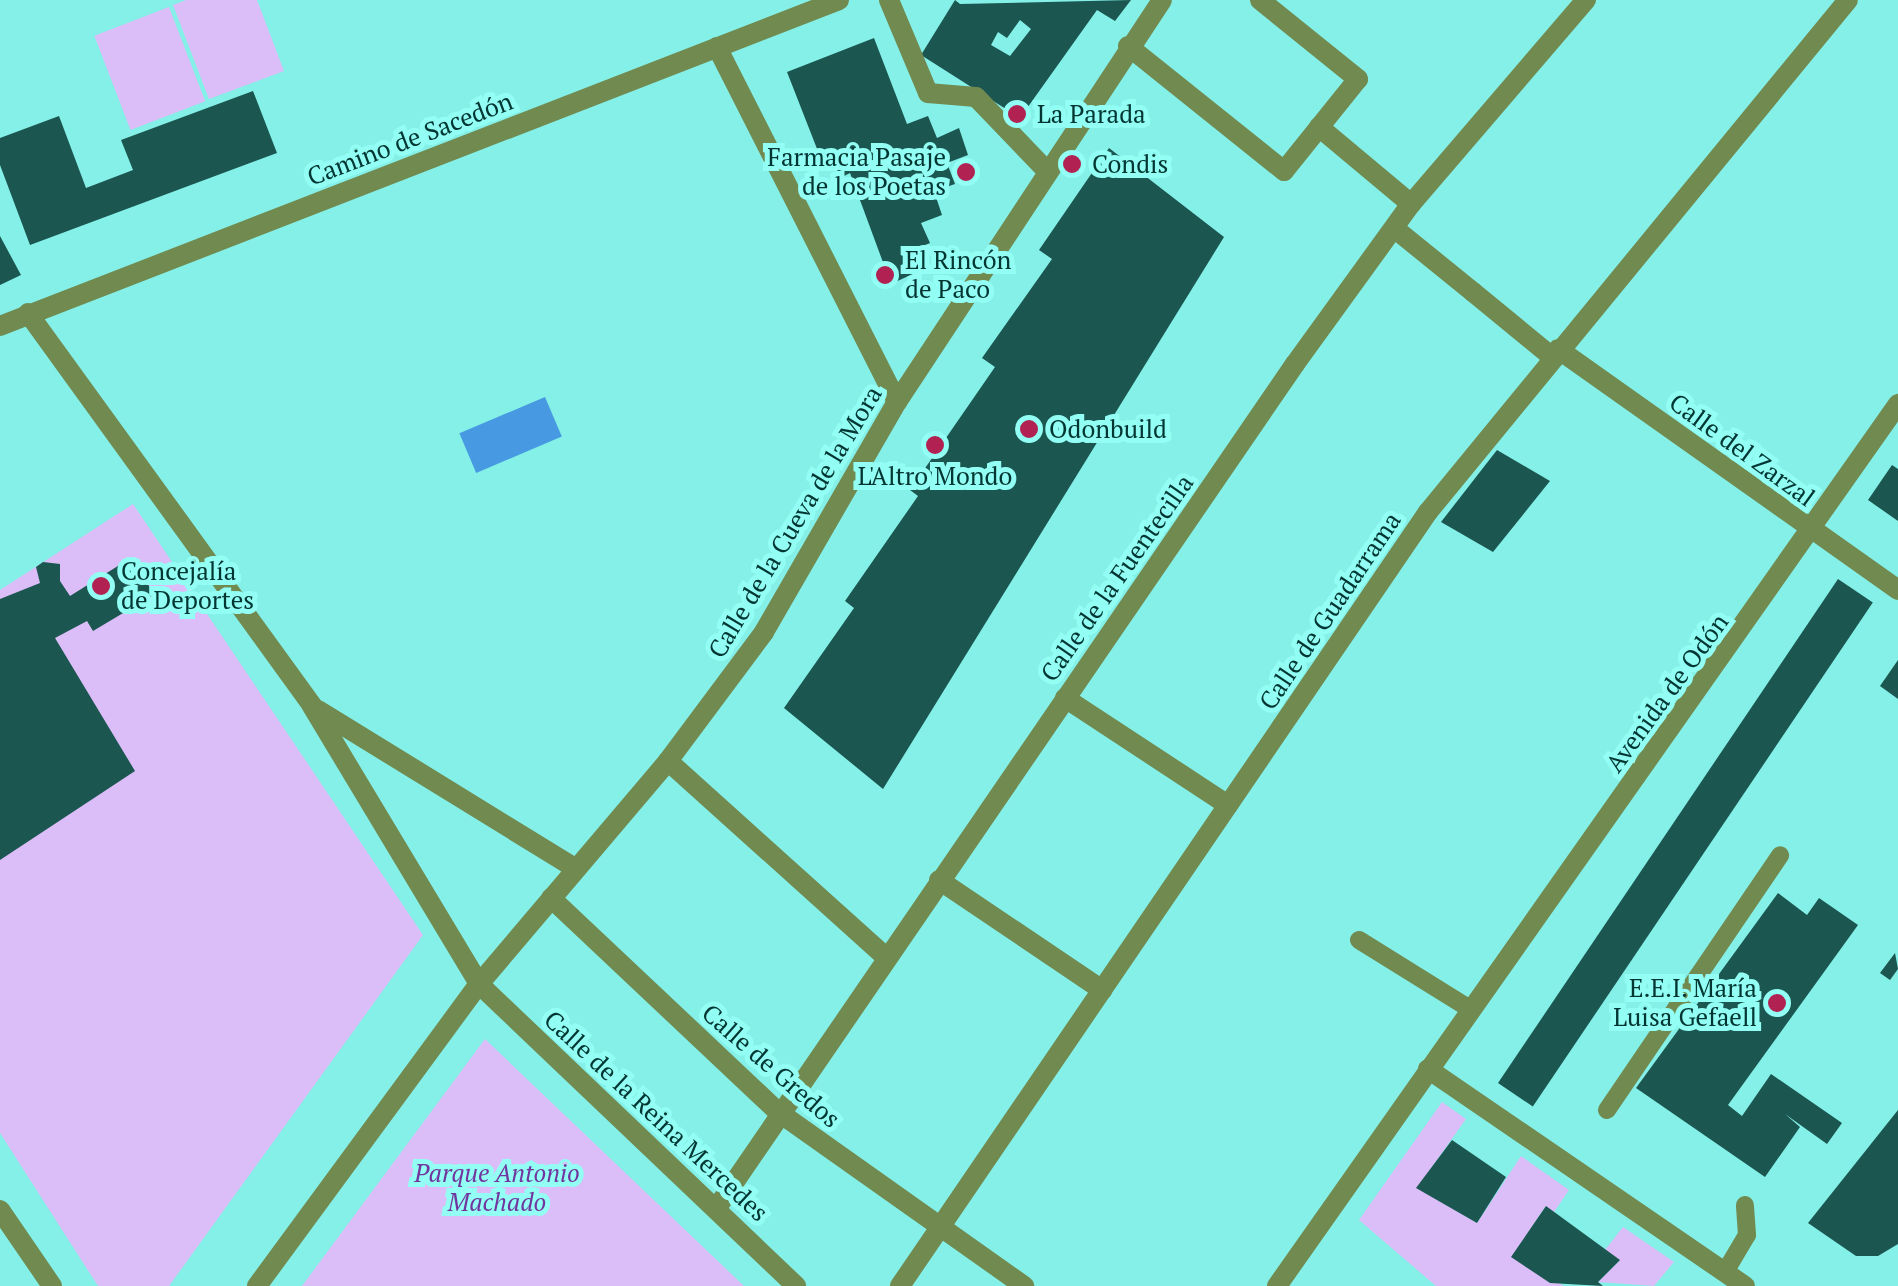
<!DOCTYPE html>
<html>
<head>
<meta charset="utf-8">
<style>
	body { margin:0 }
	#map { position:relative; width:1898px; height:1286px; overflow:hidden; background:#85f0e7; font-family:"PT Serif",serif }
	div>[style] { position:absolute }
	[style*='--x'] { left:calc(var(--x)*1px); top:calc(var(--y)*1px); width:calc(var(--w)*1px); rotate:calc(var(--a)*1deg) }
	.green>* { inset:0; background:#dbbdf7; transform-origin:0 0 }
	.water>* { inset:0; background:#4799e2; transform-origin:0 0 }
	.building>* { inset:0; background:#1b5651; transform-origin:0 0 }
	.service>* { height:18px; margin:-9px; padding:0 9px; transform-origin:9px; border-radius:9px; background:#718a50 }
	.pedestrian>* { height:20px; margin:-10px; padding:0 10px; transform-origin:10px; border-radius:10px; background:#718a50 }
	.minor>* { height:20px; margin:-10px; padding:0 10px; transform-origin:10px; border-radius:10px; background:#718a50 }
	.dots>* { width:28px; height:28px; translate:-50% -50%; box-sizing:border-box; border:5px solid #92fef4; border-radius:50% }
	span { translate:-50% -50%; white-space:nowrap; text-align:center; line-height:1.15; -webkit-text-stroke:10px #92fef4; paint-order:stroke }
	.poi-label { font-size:25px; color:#033633 }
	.left { translate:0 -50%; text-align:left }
	.right { translate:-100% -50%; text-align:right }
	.street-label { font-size:25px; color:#033633 }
	.park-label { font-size:25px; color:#71359d; font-style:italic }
</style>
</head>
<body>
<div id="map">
	<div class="green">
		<div style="clip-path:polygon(186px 0,257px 0,284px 71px,209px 99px,173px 5px)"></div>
		<div style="left:169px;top:7px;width:101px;height:80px;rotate:69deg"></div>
		<div style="clip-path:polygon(133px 504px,423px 935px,169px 1286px,98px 1286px,0 1133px,0 590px)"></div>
		<div style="clip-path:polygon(485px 1039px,744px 1286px,302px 1286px)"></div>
		<div style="clip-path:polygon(1442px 1102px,1466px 1119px,1417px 1188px,1477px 1223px,1521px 1156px,1569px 1190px,1554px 1212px,1545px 1207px,1512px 1257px,1564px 1286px,1436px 1286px,1359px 1220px)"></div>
		<div style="clip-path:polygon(1623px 1227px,1674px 1262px,1654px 1286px,1598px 1282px,1619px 1261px,1605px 1250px)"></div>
	</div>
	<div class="water">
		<div style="left:545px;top:397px;width:43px;height:93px;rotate:67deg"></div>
	</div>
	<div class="building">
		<div style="clip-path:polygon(evenodd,955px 0,960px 4px,1131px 0,1115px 21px,1097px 10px,1020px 118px,921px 55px,955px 0,1020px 20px,1031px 29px,1010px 56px,991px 45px,998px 32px,1007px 38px,1020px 20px)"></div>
		<div style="clip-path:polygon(874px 38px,907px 124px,928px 116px,937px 138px,959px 128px,968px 155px,947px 163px,955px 184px,934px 191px,942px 215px,921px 223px,930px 243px,908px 252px,915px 273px,891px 284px,850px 173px,840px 178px,832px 156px,821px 159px,787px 72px)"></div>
		<div style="clip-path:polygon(253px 91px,277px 153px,30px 245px,0 165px,0 138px,59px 116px,86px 188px,133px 170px,121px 140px)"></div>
		<div style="clip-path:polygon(1109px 148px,1224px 237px,883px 789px,784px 708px,854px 608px,845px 601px,918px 496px,910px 490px,995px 367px,982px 358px,1052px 259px,1039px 250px)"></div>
		<div style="clip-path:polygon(0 236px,21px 275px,0 285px)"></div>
		<div style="clip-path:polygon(1497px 450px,1550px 481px,1493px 552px,1441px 522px)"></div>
		<div style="clip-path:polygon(1892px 465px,1898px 469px,1898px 521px,1868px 500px)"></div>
		<div style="clip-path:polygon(129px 559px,155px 594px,93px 631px,87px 621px,55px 638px,135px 771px,0 860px,0 599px,40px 583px,36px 567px,43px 562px,60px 564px,60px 581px,70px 596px)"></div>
		<div style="left:1838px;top:579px;width:42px;height:608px;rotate:34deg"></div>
		<div style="clip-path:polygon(1898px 660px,1898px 699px,1880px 686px)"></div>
		<div style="clip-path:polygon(1778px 893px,1807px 915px,1819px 898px,1858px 925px,1728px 1105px,1742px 1116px,1771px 1074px,1842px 1123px,1827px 1144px,1785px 1114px,1800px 1127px,1765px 1177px,1636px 1088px)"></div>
		<div style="clip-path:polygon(1895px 953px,1898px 969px,1890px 980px,1880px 973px)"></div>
		<div style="clip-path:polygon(1898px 1110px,1898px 1244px,1878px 1256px,1856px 1256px,1808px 1223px)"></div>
		<div style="clip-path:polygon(1452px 1140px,1506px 1177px,1477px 1223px,1416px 1188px)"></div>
		<div style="clip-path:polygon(1546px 1206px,1620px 1260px,1598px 1282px,1603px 1286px,1550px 1283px,1511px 1257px)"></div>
	</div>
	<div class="service">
		<div style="--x:1359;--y:940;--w:131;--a:31.9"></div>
		<div style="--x:1607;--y:1110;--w:308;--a:-55.8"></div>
		<div style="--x:1725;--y:1272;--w:43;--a:-59.3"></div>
		<div style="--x:1747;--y:1235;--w:30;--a:-94"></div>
	</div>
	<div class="pedestrian">
		<div style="--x:889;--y:0;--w:101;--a:67.2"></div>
		<div style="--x:928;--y:93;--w:48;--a:4.8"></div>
		<div style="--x:976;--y:97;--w:103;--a:46.2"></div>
		<div style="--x:1128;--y:46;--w:200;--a:38.7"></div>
		<div style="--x:1284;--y:171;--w:118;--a:-51.2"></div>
		<div style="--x:1319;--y:127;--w:120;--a:39.9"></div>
		<div style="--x:1394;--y:228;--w:102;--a:39"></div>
		<div style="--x:28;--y:313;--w:485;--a:54.1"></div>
		<div style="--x:312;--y:706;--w:324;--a:59"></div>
		<div style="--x:318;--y:710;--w:303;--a:31.6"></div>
		<div style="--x:939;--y:880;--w:197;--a:34"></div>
	</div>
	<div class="minor">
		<div style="--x:1260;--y:0;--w:126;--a:38.9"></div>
		<div style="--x:717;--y:47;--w:398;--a:63.1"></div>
		<div style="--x:1473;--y:292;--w:102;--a:39.4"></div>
		<div style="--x:0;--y:326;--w:900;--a:-21.23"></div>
		<div style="--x:1558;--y:349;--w:417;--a:35.3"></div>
		<div style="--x:1065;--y:698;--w:195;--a:33.3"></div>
		<div style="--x:668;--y:761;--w:293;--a:42"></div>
		<div style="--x:551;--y:898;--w:311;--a:43.3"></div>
		<div style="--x:777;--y:1111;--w:303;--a:35.3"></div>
		<div style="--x:479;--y:984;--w:438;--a:43.6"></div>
		<div style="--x:1428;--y:1069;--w:384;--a:34.4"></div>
		<div style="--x:718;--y:1206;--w:1021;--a:-55.58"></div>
		<div style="--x:1295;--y:364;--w:198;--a:-54.1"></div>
		<div style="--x:1411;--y:204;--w:269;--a:-49.4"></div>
		<div style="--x:0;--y:1210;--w:92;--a:55.6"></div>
		<div style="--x:257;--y:1286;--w:375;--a:-53.7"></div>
		<div style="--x:479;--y:984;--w:292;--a:-49.7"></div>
		<div style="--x:668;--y:761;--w:161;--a:-53.3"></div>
		<div style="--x:764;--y:632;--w:266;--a:-60"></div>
		<div style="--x:897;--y:402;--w:481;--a:-56.6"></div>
		<div style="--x:900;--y:1286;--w:937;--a:-55.7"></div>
		<div style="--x:1428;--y:512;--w:662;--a:-50.64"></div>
		<div style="--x:1277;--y:1286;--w:1079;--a:-54.85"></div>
	</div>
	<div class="dots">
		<div style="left:1017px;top:114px;background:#b12151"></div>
		<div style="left:1072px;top:164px;background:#b12151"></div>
		<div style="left:966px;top:172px;background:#b12151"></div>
		<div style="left:885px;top:275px;background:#b12151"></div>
		<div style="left:1029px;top:429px;background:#b12151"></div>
		<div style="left:935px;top:445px;background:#b12151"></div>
		<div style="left:101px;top:586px;background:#b12151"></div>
		<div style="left:1777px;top:1003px;background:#b12151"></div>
	</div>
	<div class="poi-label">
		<span class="left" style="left:1037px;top:114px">La Parada</span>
		<span class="right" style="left:946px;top:172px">Farmacia Pasaje<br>de los Poetas</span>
		<span class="left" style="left:1092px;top:164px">Condis</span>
		<span class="left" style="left:905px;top:275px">El Rincón<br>de Paco</span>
		<span class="left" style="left:1049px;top:429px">Odonbuild</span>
		<span style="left:935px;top:476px">L'Altro Mondo</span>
		<span class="left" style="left:121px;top:586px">Concejalía<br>de Deportes</span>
		<span class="right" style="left:1757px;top:1003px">E.E.I. María<br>Luisa Gefaell</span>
	</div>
	<div class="street-label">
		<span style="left:410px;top:139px;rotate:-21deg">Camino de Sacedón</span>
		<span style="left:1742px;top:450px;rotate:36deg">Calle del Zarzal</span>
		<span style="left:795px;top:522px;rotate:-59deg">Calle de la Cueva de la Mora</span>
		<span style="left:1117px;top:578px;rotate:-55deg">Calle de la Fuentecilla</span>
		<span style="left:1330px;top:611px;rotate:-56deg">Calle de Guadarrama</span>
		<span style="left:1667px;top:693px;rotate:-54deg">Avenida de Odón</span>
		<span style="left:771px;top:1066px;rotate:41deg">Calle de Gredos</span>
		<span style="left:656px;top:1116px;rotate:43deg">Calle de la Reina Mercedes</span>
	</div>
	<div class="park-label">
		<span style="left:497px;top:1188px">Parque Antonio<br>Machado</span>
	</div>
</div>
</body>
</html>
